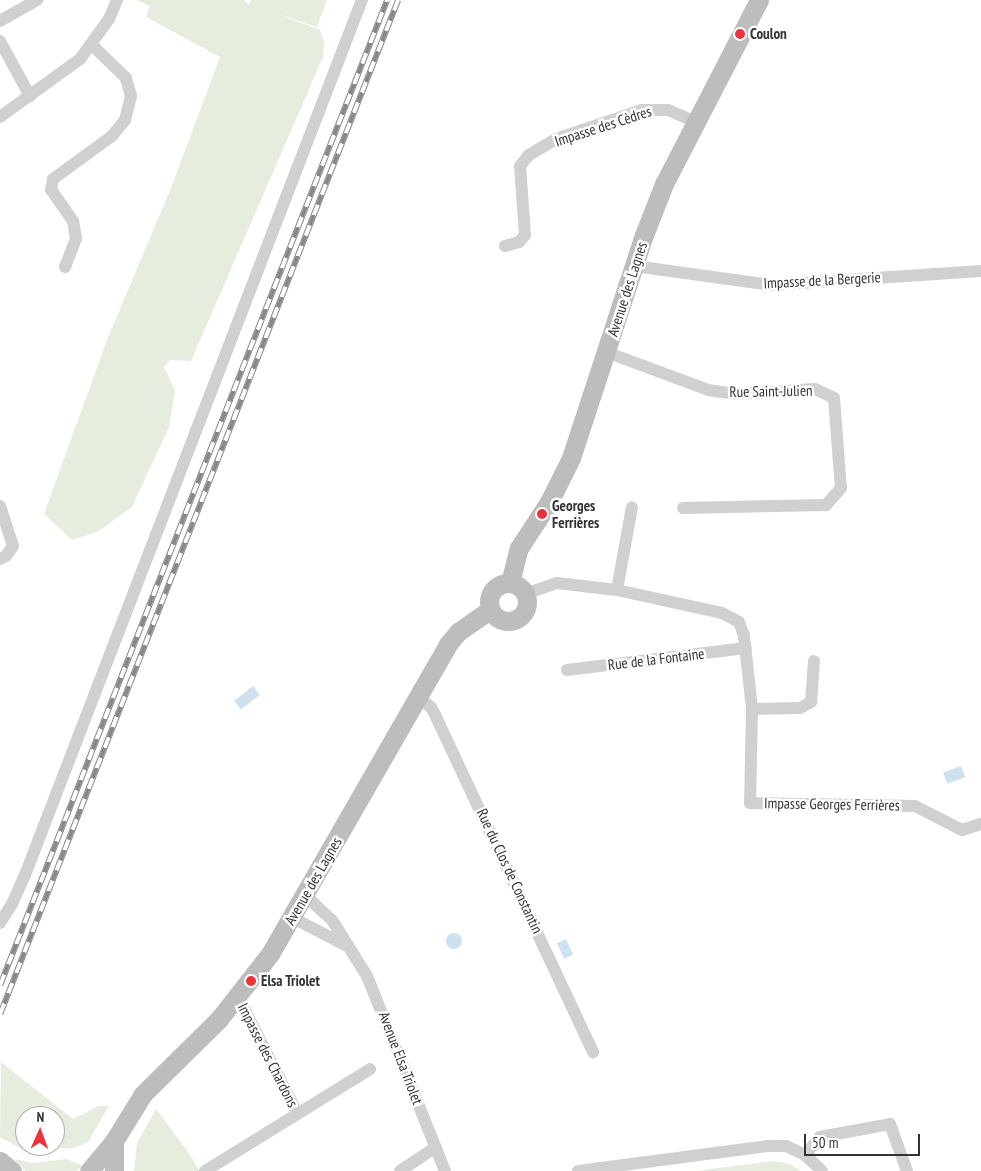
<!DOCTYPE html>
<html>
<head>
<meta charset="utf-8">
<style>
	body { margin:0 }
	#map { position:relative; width:981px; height:1171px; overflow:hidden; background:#fff; font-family:"PT Sans Narrow",sans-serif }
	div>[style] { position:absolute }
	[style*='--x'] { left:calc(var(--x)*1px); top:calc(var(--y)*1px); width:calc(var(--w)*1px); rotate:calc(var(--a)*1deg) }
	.green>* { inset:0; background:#e6ecde }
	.water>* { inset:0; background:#cee1ef; transform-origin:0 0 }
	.round { border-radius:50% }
	.street>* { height:12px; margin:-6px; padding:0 6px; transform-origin:6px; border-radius:6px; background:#d0d0d0 }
	.secondary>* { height:19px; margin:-9.5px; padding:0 9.5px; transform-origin:9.5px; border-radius:9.5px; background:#bdbdbd }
	.secondary>.ring { margin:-9.5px; padding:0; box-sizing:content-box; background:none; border:19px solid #bdbdbd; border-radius:50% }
	.rail>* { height:5.5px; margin-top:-2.75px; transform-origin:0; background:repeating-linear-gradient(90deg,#fff 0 11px,#888 0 22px); box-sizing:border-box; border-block:1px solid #888 }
	.dots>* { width:14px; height:14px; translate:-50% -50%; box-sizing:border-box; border:2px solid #fff; border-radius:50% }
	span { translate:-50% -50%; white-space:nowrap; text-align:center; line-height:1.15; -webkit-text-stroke:5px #fff; paint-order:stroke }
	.poi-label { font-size:15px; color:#333; font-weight:700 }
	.left { translate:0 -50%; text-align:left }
	.street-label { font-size:15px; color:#333 }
	.north { position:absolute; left:15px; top:1106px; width:50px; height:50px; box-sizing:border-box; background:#fff; border:1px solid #adadad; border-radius:50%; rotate:2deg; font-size:14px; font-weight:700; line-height:20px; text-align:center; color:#333 }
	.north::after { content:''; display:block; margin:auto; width:18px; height:22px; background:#ec333b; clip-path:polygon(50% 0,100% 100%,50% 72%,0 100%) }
	.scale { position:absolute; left:804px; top:1134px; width:116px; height:22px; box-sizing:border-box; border:2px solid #333; border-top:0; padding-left:6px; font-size:15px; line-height:18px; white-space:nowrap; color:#333; -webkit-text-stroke:4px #fff; paint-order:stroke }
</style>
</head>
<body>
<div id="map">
	<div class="green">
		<div style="clip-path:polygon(136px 0,244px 0,249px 5px,251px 0,327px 0,317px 27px,272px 12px,320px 30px,324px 41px,323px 57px,191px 361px,170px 360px,164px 367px,175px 390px,169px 427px,132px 507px,99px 531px,72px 540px,44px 514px,107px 340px,171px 188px,220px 57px,146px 17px,150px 6px)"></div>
		<div style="clip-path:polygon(evenodd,1px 1062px,73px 1119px,99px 1106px,109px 1106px,88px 1142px,74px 1148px,36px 1150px,22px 1149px,0 1137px,1px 1062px,25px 1116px,55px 1116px,55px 1146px,25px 1146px,25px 1116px)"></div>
		<div style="clip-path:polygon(156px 1109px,188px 1152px,200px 1171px,134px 1171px,137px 1143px)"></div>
		<div style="clip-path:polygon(14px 1159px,33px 1163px,66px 1159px,83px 1166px,76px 1171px,26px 1171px)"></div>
		<div style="clip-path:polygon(774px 1161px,790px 1164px,801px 1171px,696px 1171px)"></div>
	</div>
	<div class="water">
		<div style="left:253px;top:686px;width:11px;height:24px;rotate:52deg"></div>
		<div style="left:961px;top:766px;width:12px;height:19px;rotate:70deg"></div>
		<div class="round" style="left:446px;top:933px;width:16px;height:16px"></div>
		<div style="left:566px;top:939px;width:17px;height:10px;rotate:65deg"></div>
	</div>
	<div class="street">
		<div style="--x:0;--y:21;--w:43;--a:-29.6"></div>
		<div style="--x:0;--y:41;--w:63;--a:61.4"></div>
		<div style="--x:0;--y:117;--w:99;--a:-35.9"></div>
		<div style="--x:80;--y:59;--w:49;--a:-54.1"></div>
		<div style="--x:109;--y:19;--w:21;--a:-67"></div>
		<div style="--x:505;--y:246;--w:15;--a:-16"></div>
		<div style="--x:519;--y:242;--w:9;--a:-49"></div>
		<div style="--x:525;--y:235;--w:69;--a:-94.1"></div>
		<div style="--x:520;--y:166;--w:14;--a:-51"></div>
		<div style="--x:529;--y:155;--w:31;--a:-31"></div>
		<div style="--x:556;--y:139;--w:91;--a:-18.6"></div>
		<div style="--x:642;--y:110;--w:26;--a:0"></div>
		<div style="--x:668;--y:110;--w:28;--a:23"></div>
		<div style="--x:634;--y:266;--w:138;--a:7.9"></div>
		<div style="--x:771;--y:285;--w:210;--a:-3.8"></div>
		<div style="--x:65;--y:267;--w:31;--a:-69"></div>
		<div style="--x:76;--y:238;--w:17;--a:-100"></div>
		<div style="--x:73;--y:221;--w:38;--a:-125"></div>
		<div style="--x:51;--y:190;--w:11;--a:-80"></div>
		<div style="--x:53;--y:179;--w:73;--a:-36.1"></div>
		<div style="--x:112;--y:136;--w:21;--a:-51"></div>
		<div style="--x:125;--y:120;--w:25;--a:-76"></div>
		<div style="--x:131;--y:96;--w:19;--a:-106"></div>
		<div style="--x:126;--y:78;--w:47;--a:-135.9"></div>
		<div style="--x:606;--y:352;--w:109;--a:20.4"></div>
		<div style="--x:708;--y:390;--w:28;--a:8"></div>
		<div style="--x:736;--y:394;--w:79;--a:-3.6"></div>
		<div style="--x:815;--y:389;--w:21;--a:25"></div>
		<div style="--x:834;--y:398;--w:90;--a:85.6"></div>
		<div style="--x:841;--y:488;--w:23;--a:131"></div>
		<div style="--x:826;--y:505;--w:143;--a:178.8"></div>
		<div style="--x:0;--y:506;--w:42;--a:72"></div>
		<div style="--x:13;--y:546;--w:12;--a:125"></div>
		<div style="--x:6;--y:556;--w:7;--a:153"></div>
		<div style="--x:617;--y:590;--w:84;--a:-79.8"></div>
		<div style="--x:525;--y:594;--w:34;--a:-19"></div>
		<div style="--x:557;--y:583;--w:60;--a:6.7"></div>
		<div style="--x:617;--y:590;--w:107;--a:12.4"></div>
		<div style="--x:722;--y:613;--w:19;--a:28"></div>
		<div style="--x:739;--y:622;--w:15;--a:70"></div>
		<div style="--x:744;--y:636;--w:73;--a:83.7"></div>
		<div style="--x:752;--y:709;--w:94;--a:91.2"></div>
		<div style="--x:750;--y:803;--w:165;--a:1"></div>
		<div style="--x:915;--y:806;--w:53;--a:27.1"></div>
		<div style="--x:962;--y:830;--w:20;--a:-18"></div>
		<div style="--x:567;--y:670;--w:180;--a:-7"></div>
		<div style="--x:418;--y:697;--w:16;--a:38"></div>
		<div style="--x:431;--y:707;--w:13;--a:63"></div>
		<div style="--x:437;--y:719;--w:368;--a:64.9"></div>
		<div style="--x:752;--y:709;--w:48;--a:-1.2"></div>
		<div style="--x:800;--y:708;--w:13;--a:-29"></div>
		<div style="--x:811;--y:702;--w:41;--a:-85.8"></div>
		<div style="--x:306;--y:896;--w:35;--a:43"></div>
		<div style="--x:332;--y:920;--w:66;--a:58"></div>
		<div style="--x:367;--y:976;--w:210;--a:68.2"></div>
		<div style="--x:293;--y:918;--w:59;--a:27.4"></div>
		<div style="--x:0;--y:923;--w:22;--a:-58"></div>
		<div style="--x:12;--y:904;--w:32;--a:-66"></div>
		<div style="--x:25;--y:875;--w:938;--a:-68.94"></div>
		<div style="--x:238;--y:997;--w:131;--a:62.9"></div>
		<div style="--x:805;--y:1155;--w:23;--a:-50"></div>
		<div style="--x:820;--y:1137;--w:71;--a:-10.5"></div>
		<div style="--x:890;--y:1124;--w:50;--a:70.1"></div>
		<div style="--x:205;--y:1171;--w:194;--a:-31.7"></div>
		<div style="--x:400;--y:1171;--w:43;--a:-33.7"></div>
		<div style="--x:578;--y:1171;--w:193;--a:-7.5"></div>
		<div style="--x:769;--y:1146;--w:17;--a:0"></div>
		<div style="--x:786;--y:1146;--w:21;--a:25"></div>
		<div style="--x:805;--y:1155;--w:23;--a:43"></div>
	</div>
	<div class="secondary">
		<div style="--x:510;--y:583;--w:36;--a:-76"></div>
		<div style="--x:519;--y:548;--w:55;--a:-56.9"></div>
		<div style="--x:549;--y:502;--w:49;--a:-63.4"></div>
		<div style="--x:571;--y:458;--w:235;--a:-71.9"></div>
		<div style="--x:644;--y:235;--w:55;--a:-68.6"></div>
		<div style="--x:664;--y:184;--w:207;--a:-62.7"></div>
		<div class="ring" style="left:489px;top:583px;width:19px;height:19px"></div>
		<div style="--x:0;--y:1161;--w:16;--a:40"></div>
		<div style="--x:89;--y:1171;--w:39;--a:-50"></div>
		<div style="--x:114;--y:1141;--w:55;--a:-58.3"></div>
		<div style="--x:143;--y:1094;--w:107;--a:-44.6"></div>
		<div style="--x:219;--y:1019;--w:83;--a:-51.9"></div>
		<div style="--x:270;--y:954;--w:357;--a:-60.1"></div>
		<div style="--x:448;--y:644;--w:16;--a:-50"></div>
		<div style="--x:458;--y:632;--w:40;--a:-34.9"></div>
		<div style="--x:114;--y:1171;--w:30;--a:-90"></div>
	</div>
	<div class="rail">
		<div style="--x:0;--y:985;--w:1058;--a:-68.55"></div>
		<div style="--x:0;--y:1014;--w:1089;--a:-68.57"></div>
	</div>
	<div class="dots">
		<div style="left:740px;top:34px;background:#ec333b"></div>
		<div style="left:542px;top:514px;background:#ec333b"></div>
		<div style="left:251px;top:981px;background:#ec333b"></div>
	</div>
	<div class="poi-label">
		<span class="left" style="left:750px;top:34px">Coulon</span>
		<span class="left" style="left:552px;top:514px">Georges<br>Ferrières</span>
		<span class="left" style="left:261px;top:981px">Elsa Triolet</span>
	</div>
	<div class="street-label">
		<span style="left:603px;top:126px;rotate:-18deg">Impasse des Cèdres</span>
		<span style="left:822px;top:280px;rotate:-3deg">Impasse de la Bergerie</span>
		<span style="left:627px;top:289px;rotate:-72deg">Avenue des Lagnes</span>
		<span style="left:771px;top:391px;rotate:-1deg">Rue Saint-Julien</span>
		<span style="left:656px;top:659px;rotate:-7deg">Rue de la Fontaine</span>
		<span style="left:832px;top:804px;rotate:1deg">Impasse Georges Ferrières</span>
		<span style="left:510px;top:871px;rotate:65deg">Rue du Clos de Constantin</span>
		<span style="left:313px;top:881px;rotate:-60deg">Avenue des Lagnes</span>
		<span style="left:268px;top:1055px;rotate:63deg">Impasse des Chardons</span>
		<span style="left:401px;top:1058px;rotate:69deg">Avenue Elsa Triolet</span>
	</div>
	<div class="north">N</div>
	<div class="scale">50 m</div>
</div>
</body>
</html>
